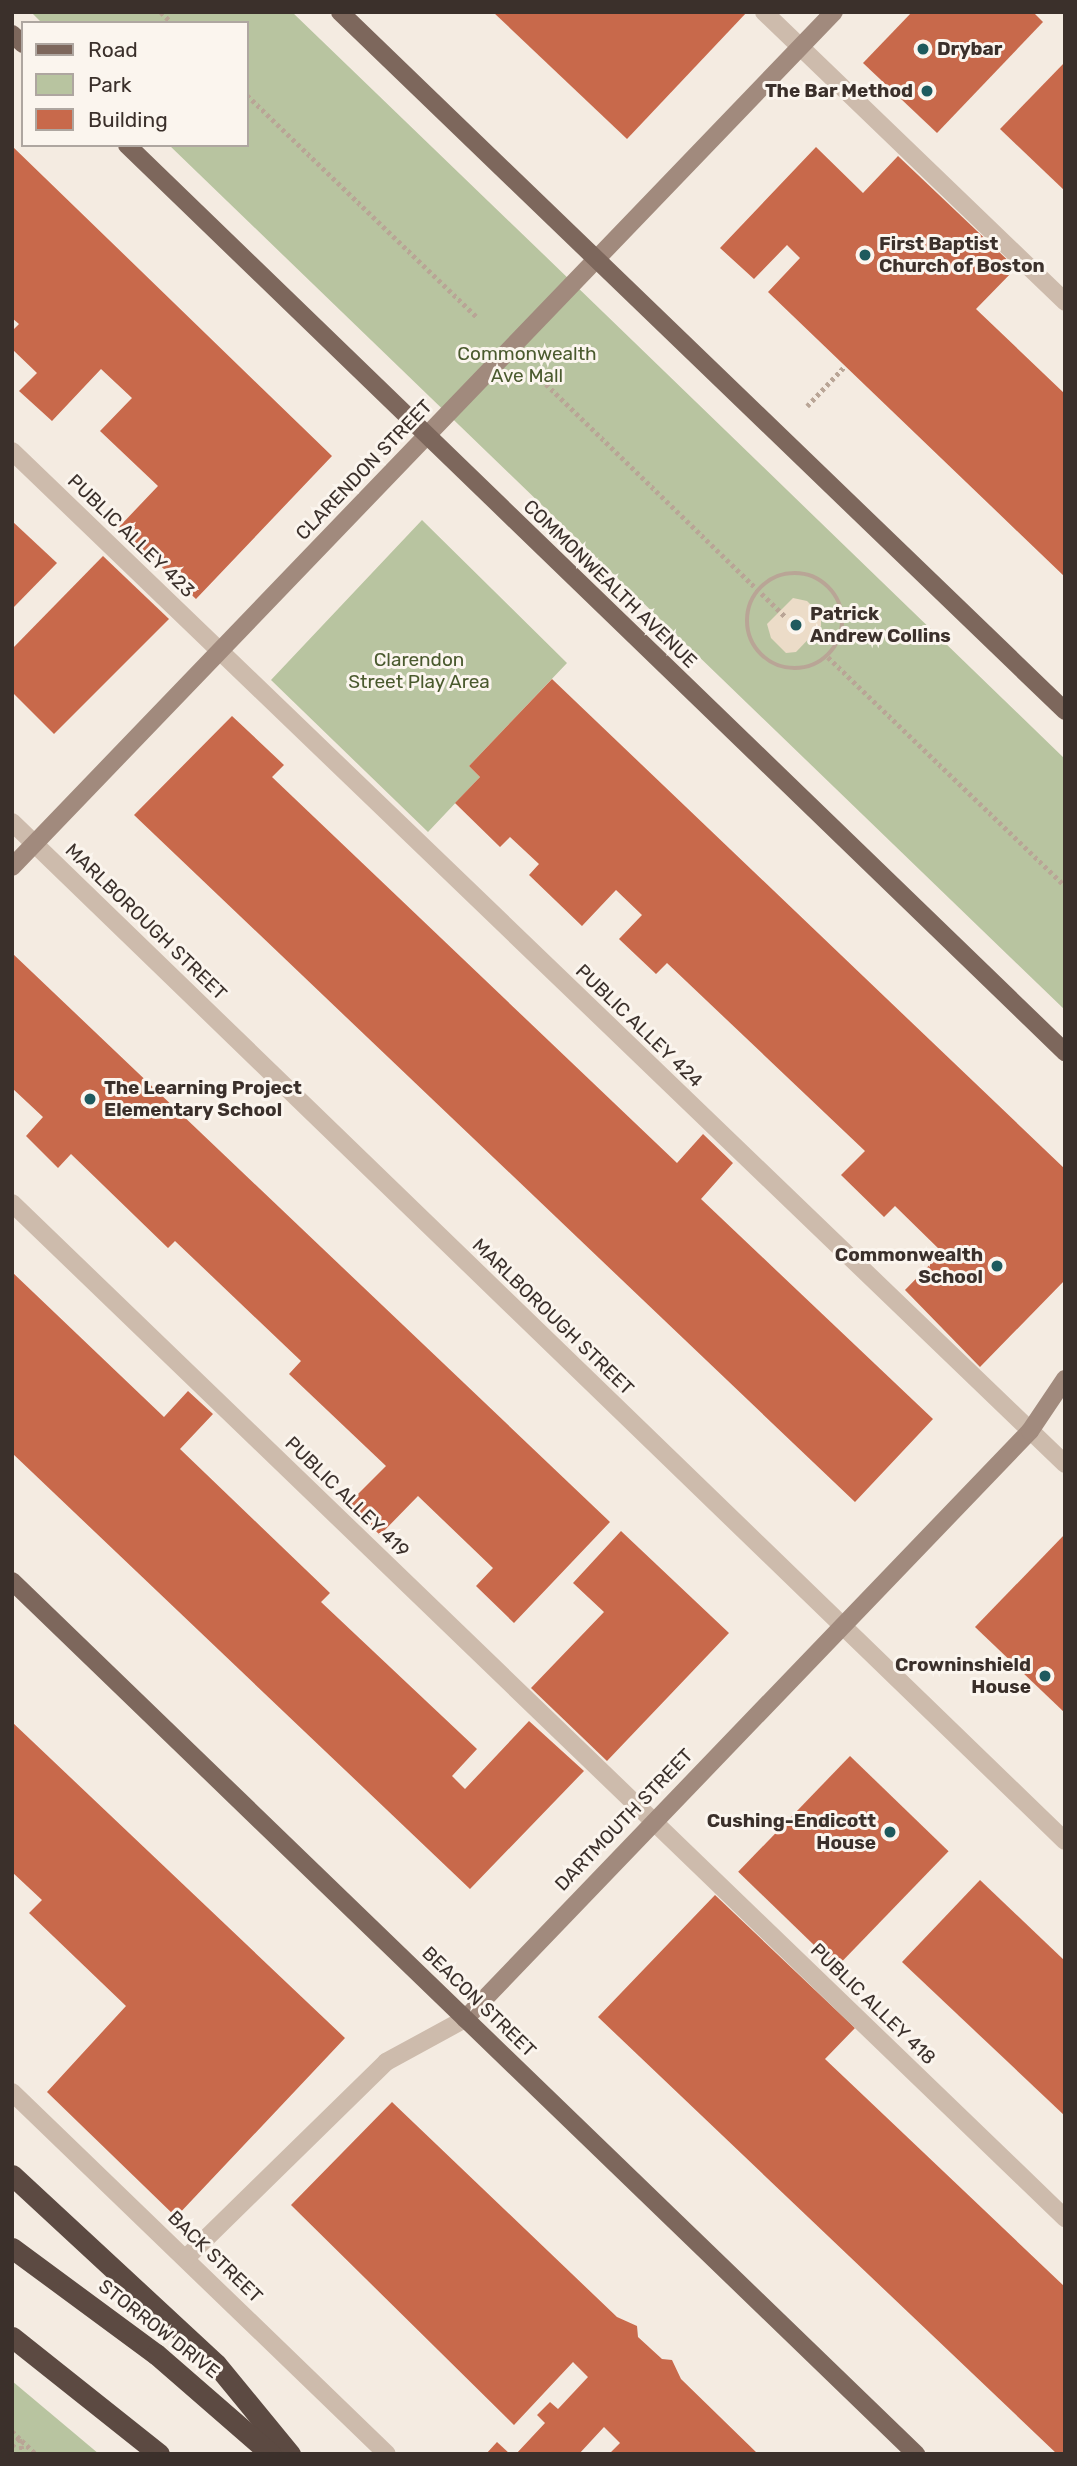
<!DOCTYPE html>
<html>
<head>
<meta charset="utf-8">
<style>
	body { margin:0 }
	#map { position:relative; width:1077px; height:2466px; overflow:hidden; background:#f4ebe1; font-family:Rubik,sans-serif }
	div>[style] { position:absolute }
	[style*='--x'] { left:calc(var(--x)*1px); top:calc(var(--y)*1px); width:calc(var(--w)*1px); rotate:calc(var(--a)*1deg) }
	.green>* { inset:0; background:#b8c4a0 }
	.plaza>* { inset:0; background:#ecdcc8 }
	.building>* { inset:0; background:#c8694b; transform-origin:0 0 }
	.path>* { height:4.5px; margin-top:-2.25px; transform-origin:0; background:repeating-linear-gradient(90deg,#b9a596 0 3.5px,transparent 0 7px) }
	.path>.ring { margin:-2.25px; padding:0; box-sizing:content-box; background:none; border:4.5px solid #b9a596; border-radius:50% }
	.lane>* { height:18px; margin:-9px; padding:0 9px; transform-origin:9px; border-radius:9px; background:#cdbbac }
	.street>* { height:18px; margin:-9px; padding:0 9px; transform-origin:9px; border-radius:9px; background:#cdbbac }
	.secondary>* { height:18px; margin:-9px; padding:0 9px; transform-origin:9px; border-radius:9px; background:#a18a7d }
	.primary>* { height:18px; margin:-9px; padding:0 9px; transform-origin:9px; border-radius:9px; background:#7d675c }
	.highway>* { height:21px; margin:-10.5px; padding:0 10.5px; transform-origin:10.5px; border-radius:10.5px; background:#5c4a42 }
	.dots>* { width:19px; height:19px; translate:-50% -50%; box-sizing:border-box; border:4px solid #fbf5ee; border-radius:50% }
	span { translate:-50% -50%; white-space:nowrap; text-align:center; line-height:1.15; -webkit-text-stroke:6px #fbf5ee; paint-order:stroke }
	.poi-label { font-size:19px; color:#3b302b; font-weight:700 }
	.left { translate:0 -50%; text-align:left }
	.right { translate:-100% -50%; text-align:right }
	.park-label { font-size:19px; color:#4a5a2e }
	.street-label { font-size:19px; color:#3b302b }
	.frame { position:absolute; inset:0; border:14px solid #3b302b; pointer-events:none }
	.legend { position:absolute; left:21px; top:21px; width:228px; height:126px; box-sizing:border-box; background:#fbf5ee; border:2px solid #aea6a0; margin:0; padding:9px 12px; list-style:none; font-size:21px; color:#3b302b }
	.legend li { display:flex; align-items:center; gap:14px; height:35px }
	.legend b { width:35px; border:2px solid #aea6a0 }
</style>
</head>
<body>
<div id="map">
	<div class="green">
		<div style="clip-path:polygon(31px 12px,292px 12px,542px 253px,1065px 759px,1065px 1010px,169px 145px,247px 145px,247px 23px,42px 23px)"></div>
		<div style="clip-path:polygon(422px 520px,567px 663px,469px 766px,480px 777px,428px 832px,271px 680px)"></div>
		<div style="clip-path:polygon(12px 2381px,18px 2386px,99px 2454px,12px 2454px)"></div>
	</div>
	<div class="plaza">
		<div style="clip-path:polygon(793px 598px,807px 601px,821px 615px,821px 626px,796px 652px,786px 653px,771px 638px,767px 624px)"></div>
	</div>
	<div class="building">
		<div style="clip-path:polygon(493px 12px,747px 12px,627px 139px)"></div>
		<div style="clip-path:polygon(912px 12px,1033px 12px,1043px 22px,937px 133px,863px 63px)"></div>
		<div style="clip-path:polygon(1065px 62px,1065px 191px,1000px 129px)"></div>
		<div style="clip-path:polygon(12px 146px,332px 456px,196px 599px,119px 527px,158px 486px,100px 431px,132px 398px,101px 369px,52px 421px,19px 391px,37px 373px,12px 349px,12px 331px,19px 324px,12px 318px)"></div>
		<div style="clip-path:polygon(816px 147px,863px 193px,898px 156px,1016px 268px,976px 309px,1065px 394px,1065px 577px,768px 292px,800px 258px,787px 245px,754px 279px,720px 248px)"></div>
		<div style="clip-path:polygon(12px 521px,57px 563px,12px 609px)"></div>
		<div style="clip-path:polygon(103px 556px,169px 619px,54px 734px,12px 692px,12px 649px)"></div>
		<div style="clip-path:polygon(552px 679px,1065px 1169px,1065px 1280px,980px 1367px,905px 1290px,942px 1252px,895px 1206px,884px 1217px,841px 1175px,865px 1151px,667px 963px,656px 974px,619px 939px,642px 915px,616px 890px,582px 926px,529px 875px,539px 864px,510px 837px,500px 847px,455px 803px,480px 777px,469px 766px)"></div>
		<div style="clip-path:polygon(232px 716px,284px 765px,272px 777px,677px 1163px,703px 1134px,733px 1163px,701px 1199px,933px 1419px,855px 1502px,134px 815px)"></div>
		<div style="clip-path:polygon(12px 953px,610px 1522px,514px 1623px,476px 1586px,493px 1568px,418px 1496px,380px 1535px,348px 1504px,386px 1466px,289px 1374px,301px 1361px,175px 1241px,168px 1248px,71px 1154px,58px 1168px,26px 1136px,43px 1117px,12px 1088px)"></div>
		<div style="clip-path:polygon(12px 1272px,164px 1417px,188px 1391px,213px 1414px,180px 1449px,330px 1593px,321px 1602px,477px 1749px,452px 1776px,465px 1789px,529px 1721px,584px 1771px,470px 1889px,12px 1453px)"></div>
		<div style="clip-path:polygon(621px 1531px,729px 1633px,607px 1761px,531px 1688px,604px 1612px,573px 1583px)"></div>
		<div style="clip-path:polygon(1065px 1534px,1065px 1713px,975px 1627px)"></div>
		<div style="clip-path:polygon(12px 1722px,345px 2038px,176px 2217px,47px 2092px,126px 2006px,29px 1913px,42px 1900px,12px 1872px)"></div>
		<div style="left:850px;top:1756px;width:137px;height:161px;rotate:44deg"></div>
		<div style="clip-path:polygon(980px 1880px,1065px 1961px,1065px 2116px,902px 1962px)"></div>
		<div style="clip-path:polygon(715px 1895px,855px 2028px,825px 2059px,1065px 2287px,1065px 2454px,1057px 2454px,598px 2017px)"></div>
		<div style="clip-path:polygon(392px 2102px,617px 2317px,637px 2326px,638px 2337px,662px 2359px,672px 2360px,681px 2379px,758px 2454px,609px 2454px,620px 2443px,604px 2427px,579px 2454px,516px 2454px,545px 2423px,537px 2415px,550px 2402px,558px 2409px,588px 2377px,573px 2362px,514px 2425px,291px 2205px)"></div>
		<div style="clip-path:polygon(497px 2442px,510px 2454px,486px 2454px)"></div>
	</div>
	<div class="path">
		<div style="--x:161;--y:12;--w:16;--a:45"></div>
		<div style="--x:247;--y:95;--w:321;--a:44"></div>
		<div style="--x:541;--y:379;--w:342;--a:44.2"></div>
		<div style="--x:807;--y:406;--w:55;--a:-46.5"></div>
		<div class="ring" style="left:747px;top:573px;width:91.5px;height:91.5px"></div>
		<div style="--x:828;--y:657;--w:330;--a:44"></div>
		<div style="--x:12;--y:2431;--w:33;--a:44"></div>
		<div style="--x:20;--y:2439;--w:15;--a:79"></div>
		<div style="--x:12;--y:2446;--w:10;--a:-45"></div>
	</div>
	<div class="lane">
		<div style="--x:764;--y:12;--w:418;--a:43.9"></div>
		<div style="--x:12;--y:451;--w:1461;--a:43.89"></div>
		<div style="--x:12;--y:1203;--w:1463;--a:43.95"></div>
		<div style="--x:12;--y:2092;--w:521;--a:43.99"></div>
		<div style="--x:186;--y:2258;--w:280;--a:-44.4"></div>
		<div style="--x:386;--y:2062;--w:90;--a:-28.6"></div>
	</div>
	<div class="street">
		<div style="--x:12;--y:822;--w:1465;--a:44.06"></div>
	</div>
	<div class="secondary">
		<div style="--x:12;--y:867;--w:1186;--a:-46.13"></div>
		<div style="--x:465;--y:2019;--w:815;--a:-46.14"></div>
		<div style="--x:1030;--y:1431;--w:63;--a:-56.1"></div>
	</div>
	<div class="primary">
		<div style="--x:340;--y:12;--w:1007;--a:43.95"></div>
		<div style="--x:12;--y:34;--w:15;--a:42"></div>
		<div style="--x:127;--y:145;--w:1305;--a:44.04"></div>
		<div style="--x:12;--y:1581;--w:1257;--a:44"></div>
	</div>
	<div class="highway">
		<div style="--x:12;--y:2175;--w:278;--a:42.8"></div>
		<div style="--x:216;--y:2364;--w:117;--a:50.6"></div>
		<div style="--x:12;--y:2248;--w:179;--a:36.4"></div>
		<div style="--x:156;--y:2354;--w:152;--a:41"></div>
		<div style="--x:12;--y:2337;--w:188;--a:38.5"></div>
	</div>
	<div class="dots">
		<div style="left:923px;top:49px;background:#1f5a5e"></div>
		<div style="left:927px;top:91px;background:#1f5a5e"></div>
		<div style="left:865px;top:255px;background:#1f5a5e"></div>
		<div style="left:796px;top:625px;background:#1f5a5e"></div>
		<div style="left:90px;top:1099px;background:#1f5a5e"></div>
		<div style="left:997px;top:1266px;background:#1f5a5e"></div>
		<div style="left:1045px;top:1676px;background:#1f5a5e"></div>
		<div style="left:890px;top:1832px;background:#1f5a5e"></div>
	</div>
	<div class="poi-label">
		<span class="left" style="left:937px;top:49px">Drybar</span>
		<span class="right" style="left:913px;top:91px">The Bar Method</span>
		<span class="left" style="left:879px;top:255px">First Baptist<br>Church of Boston</span>
		<span class="left" style="left:810px;top:625px">Patrick<br>Andrew Collins</span>
		<span class="left" style="left:104px;top:1099px">The Learning Project<br>Elementary School</span>
		<span class="right" style="left:983px;top:1266px">Commonwealth<br>School</span>
		<span class="right" style="left:1031px;top:1676px">Crowninshield<br>House</span>
		<span class="right" style="left:876px;top:1832px">Cushing-Endicott<br>House</span>
	</div>
	<div class="park-label">
		<span style="left:527px;top:365px">Commonwealth<br>Ave Mall</span>
		<span style="left:419px;top:671px">Clarendon<br>Street Play Area</span>
	</div>
	<div class="street-label">
		<span style="left:364px;top:470px;rotate:-46deg">CLARENDON STREET</span>
		<span style="left:131px;top:536px;rotate:44deg">PUBLIC ALLEY 423</span>
		<span style="left:610px;top:584px;rotate:44deg">COMMONWEALTH AVENUE</span>
		<span style="left:146px;top:922px;rotate:44deg">MARLBOROUGH STREET</span>
		<span style="left:639px;top:1026px;rotate:44deg">PUBLIC ALLEY 424</span>
		<span style="left:553px;top:1317px;rotate:44deg">MARLBOROUGH STREET</span>
		<span style="left:347px;top:1497px;rotate:44deg">PUBLIC ALLEY 419</span>
		<span style="left:624px;top:1820px;rotate:-46deg">DARTMOUTH STREET</span>
		<span style="left:479px;top:2002px;rotate:44deg">BEACON STREET</span>
		<span style="left:873px;top:2004px;rotate:44deg">PUBLIC ALLEY 418</span>
		<span style="left:215px;top:2257px;rotate:44deg">BACK STREET</span>
		<span style="left:159px;top:2329px;rotate:38deg">STORROW DRIVE</span>
	</div>
	<div class="frame"></div>
	<ul class="legend">
	<li><b style="height:9px;background:#7d675c"></b>Road</li>
	<li><b style="height:19px;background:#b8c4a0"></b>Park</li>
	<li><b style="height:19px;background:#c8694b"></b>Building</li>
	</ul>
</div>
</body>
</html>
